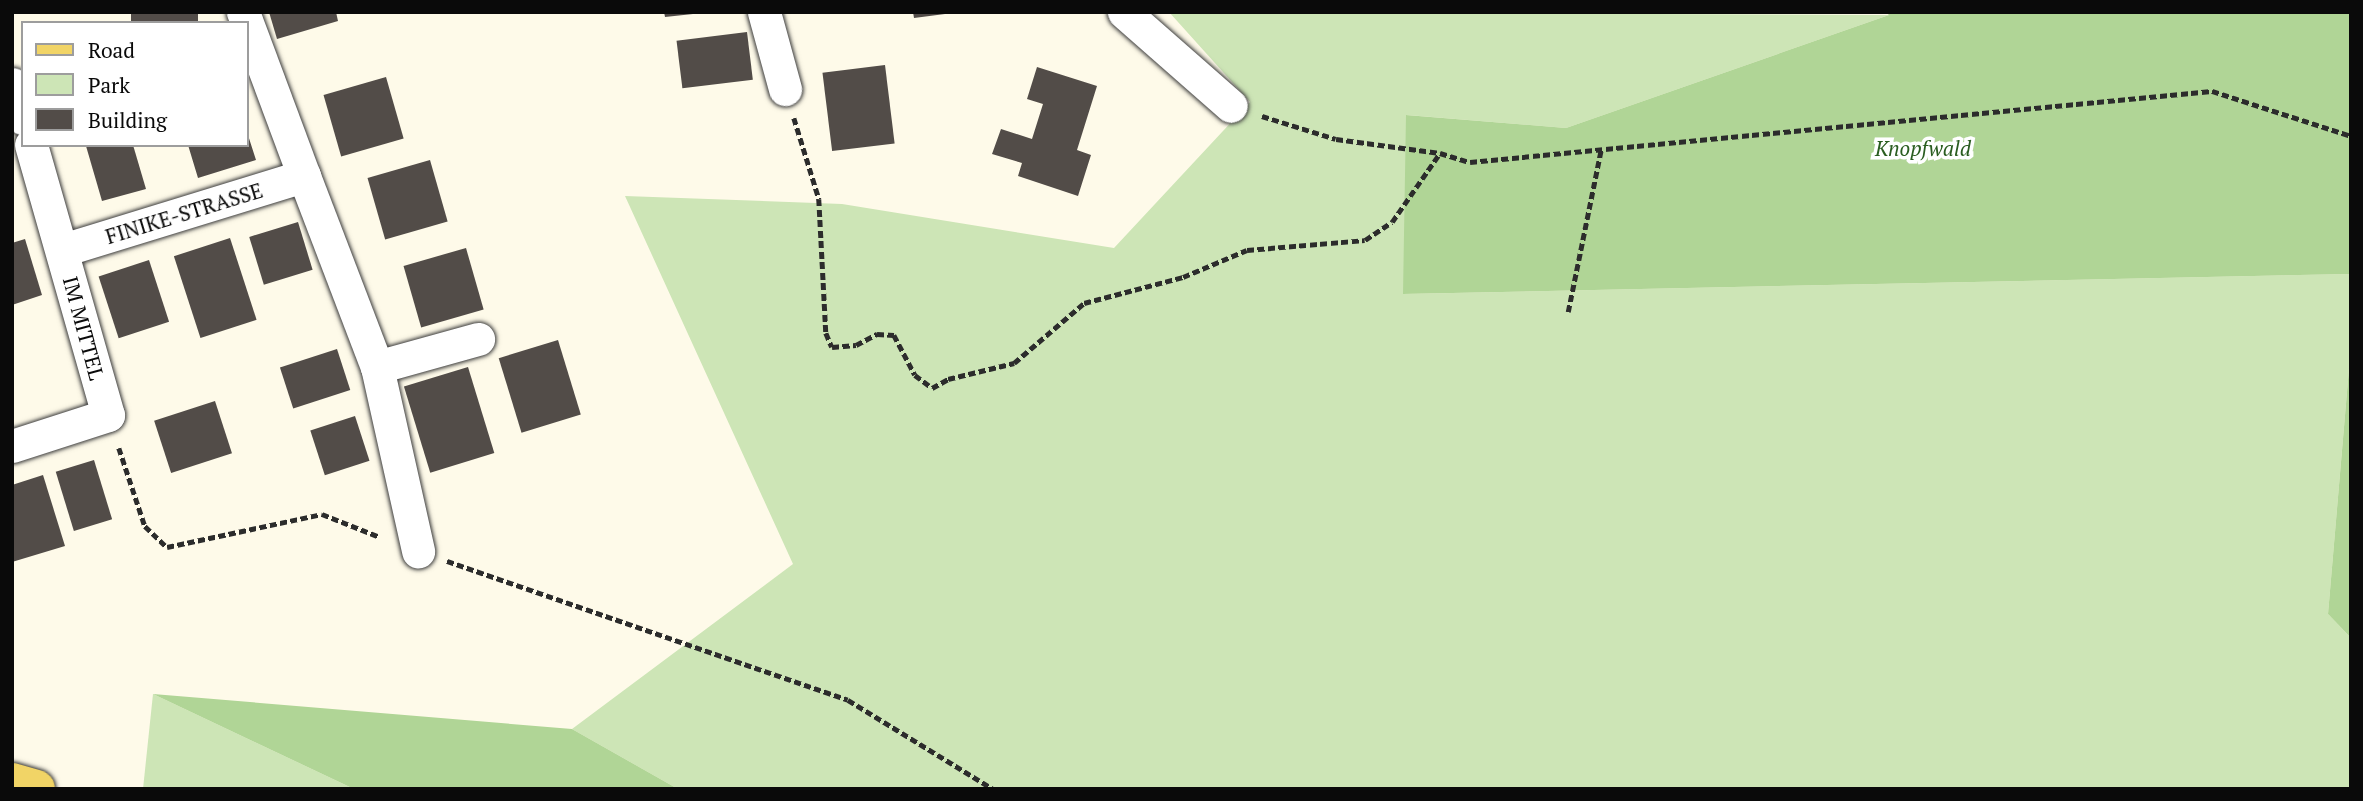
<!DOCTYPE html>
<html>
<head>
<meta charset="utf-8">
<style>
	body { margin:0 }
	#map { position:relative; width:2363px; height:801px; overflow:hidden; background:#fefae9; font-family:"PT Serif",serif }
	div>[style] { position:absolute }
	[style*='--x'] { left:calc(var(--x)*1px); top:calc(var(--y)*1px); width:calc(var(--w)*1px); rotate:calc(var(--a)*1deg) }
	.green>* { inset:0; background:#cde5b6 }
	.forest>* { inset:0; background:#b0d596 }
	.building>* { inset:0; background:#524c48; transform-origin:0 0 }
	.path>* { height:4.5px; margin-top:-2.25px; transform-origin:0; background:repeating-linear-gradient(90deg,#2c2c2c 0 7px,transparent 0 10.5px) }
	.roads { filter:drop-shadow(0 0 2px #3d3d3d) drop-shadow(0 0 2px #3d3d3d) }
	.minor>* { height:33px; margin:-16.5px; padding:0 16.5px; transform-origin:16.5px; border-radius:16.5px; background:#fff }
	.major>* { height:38px; margin:-19px; padding:0 19px; transform-origin:19px; border-radius:19px; background:#f1d466 }
	span { translate:-50% -50%; white-space:nowrap; text-align:center; line-height:1.15; -webkit-text-stroke:7px #fff; paint-order:stroke }
	.park-label { font-size:21px; color:#2a5d20; font-style:italic }
	.street-label { font-size:21px; color:#0a0a0a }
	.frame { position:absolute; inset:0; border:14px solid #0a0a0a; pointer-events:none }
	.legend { position:absolute; left:21px; top:21px; width:228px; height:126px; box-sizing:border-box; background:#fff; border:2px solid #9d9d9d; margin:0; padding:9px 12px; list-style:none; font-size:21px; color:#0a0a0a }
	.legend li { display:flex; align-items:center; gap:14px; height:35px }
	.legend b { width:35px; border:2px solid #9d9d9d }
</style>
</head>
<body>
<div id="map">
	<div class="green">
		<div style="clip-path:polygon(1169px 12px,1889px 15px,1566px 128px,1407px 115px,1404px 294px,2351px 274px,2351px 345px,2328px 614px,2351px 638px,2351px 789px,678px 789px,572px 729px,793px 564px,625px 196px,842px 204px,1114px 248px,1250px 102px)"></div>
		<div style="clip-path:polygon(153px 694px,354px 789px,143px 789px)"></div>
	</div>
	<div class="forest">
		<div style="clip-path:polygon(1885px 12px,2351px 12px,2351px 274px,1403px 294px,1406px 115px,1566px 128px,1889px 15px)"></div>
		<div style="clip-path:polygon(2351px 345px,2351px 638px,2328px 614px)"></div>
		<div style="clip-path:polygon(153px 694px,572px 729px,678px 789px,354px 789px)"></div>
	</div>
	<div class="building">
		<div style="left:131px;top:12px;width:67px;height:11px"></div>
		<div style="clip-path:polygon(269px 12px,336px 12px,338px 21px,277px 39px)"></div>
		<div style="clip-path:polygon(664px 12px,693px 12px,693px 14px,665px 17px)"></div>
		<div style="clip-path:polygon(913px 12px,945px 12px,945px 14px,914px 18px)"></div>
		<div style="left:747px;top:32px;width:48px;height:71px;rotate:83deg"></div>
		<div style="left:885px;top:65px;width:79px;height:63px;rotate:83deg"></div>
		<div style="clip-path:polygon(1037px 67px,1097px 86px,1077px 150px,1091px 155px,1078px 196px,1018px 176px,1022px 163px,992px 154px,1001px 129px,1032px 139px,1043px 104px,1027px 99px)"></div>
		<div style="left:386px;top:77px;width:64px;height:65px;rotate:74deg"></div>
		<div style="clip-path:polygon(247px 132px,256px 160px,198px 178px,188px 145px,247px 145px)"></div>
		<div style="clip-path:polygon(133px 145px,146px 189px,102px 201px,86px 146px)"></div>
		<div style="left:430px;top:160px;width:64px;height:65px;rotate:74deg"></div>
		<div style="left:298px;top:222px;width:50px;height:51px;rotate:73deg"></div>
		<div style="left:230px;top:238px;width:86px;height:59px;rotate:72deg"></div>
		<div style="clip-path:polygon(25px 239px,42px 295px,12px 305px,12px 243px)"></div>
		<div style="left:466px;top:248px;width:64px;height:65px;rotate:74deg"></div>
		<div style="left:149px;top:260px;width:65px;height:53px;rotate:72deg"></div>
		<div style="left:558px;top:340px;width:78px;height:62px;rotate:73deg"></div>
		<div style="left:337px;top:349px;width:43px;height:60px;rotate:72deg"></div>
		<div style="left:468px;top:367px;width:90px;height:67px;rotate:73deg"></div>
		<div style="left:215px;top:401px;width:55px;height:64px;rotate:72deg"></div>
		<div style="left:355px;top:416px;width:47px;height:47px;rotate:72deg"></div>
		<div style="left:94px;top:460px;width:62px;height:40px;rotate:73deg"></div>
		<div style="clip-path:polygon(43px 475px,65px 546px,12px 562px,12px 485px)"></div>
	</div>
	<div class="path">
		<div style="--x:1262;--y:116;--w:77;--a:17.3"></div>
		<div style="--x:1336;--y:139;--w:105;--a:7.7"></div>
		<div style="--x:1440;--y:153;--w:31;--a:17"></div>
		<div style="--x:1470;--y:162;--w:745;--a:-5.47"></div>
		<div style="--x:2212;--y:91;--w:146;--a:17.9"></div>
		<div style="--x:794;--y:118;--w:85;--a:72.8"></div>
		<div style="--x:819;--y:199;--w:134;--a:87"></div>
		<div style="--x:826;--y:333;--w:15;--a:67"></div>
		<div style="--x:832;--y:347;--w:24;--a:-5"></div>
		<div style="--x:856;--y:345;--w:24;--a:-28"></div>
		<div style="--x:877;--y:334;--w:17;--a:3"></div>
		<div style="--x:894;--y:335;--w:45;--a:62.3"></div>
		<div style="--x:915;--y:375;--w:21;--a:37"></div>
		<div style="--x:932;--y:388;--w:18;--a:-29"></div>
		<div style="--x:948;--y:379;--w:68;--a:-13.6"></div>
		<div style="--x:1014;--y:363;--w:92;--a:-40.6"></div>
		<div style="--x:1084;--y:303;--w:102;--a:-14.7"></div>
		<div style="--x:1183;--y:277;--w:69;--a:-22.9"></div>
		<div style="--x:1247;--y:250;--w:118;--a:-4.8"></div>
		<div style="--x:1365;--y:240;--w:32;--a:-34"></div>
		<div style="--x:1392;--y:222;--w:84;--a:-55.2"></div>
		<div style="--x:1568;--y:312;--w:165;--a:-78.5"></div>
		<div style="--x:119;--y:448;--w:82;--a:71.6"></div>
		<div style="--x:145;--y:526;--w:30;--a:44"></div>
		<div style="--x:167;--y:547;--w:158;--a:-12"></div>
		<div style="--x:322;--y:514;--w:62;--a:21.6"></div>
		<div style="--x:447;--y:561;--w:424;--a:19.1"></div>
		<div style="--x:848;--y:700;--w:170;--a:31.5"></div>
	</div>
	<div class="roads">
		<div class="minor">
			<div style="--x:243;--y:12;--w:175;--a:69.6"></div>
			<div style="--x:764;--y:12;--w:80;--a:74.7"></div>
			<div style="--x:1124;--y:12;--w:142;--a:41.3"></div>
			<div style="--x:12;--y:84;--w:36;--a:72"></div>
			<div style="--x:63;--y:250;--w:252;--a:-17.1"></div>
			<div style="--x:304;--y:176;--w:204;--a:69.1"></div>
			<div style="--x:377;--y:367;--w:189;--a:77.4"></div>
			<div style="--x:377;--y:367;--w:105;--a:-15.5"></div>
			<div style="--x:12;--y:446;--w:101;--a:-17.9"></div>
			<div style="--x:108;--y:415;--w:281;--a:-105.9"></div>
		</div>
		<div class="major">
			<div style="--x:12;--y:782;--w:25;--a:16"></div>
		</div>
	</div>
	<div class="park-label">
		<span style="left:1923px;top:148px">Knopfwald</span>
	</div>
	<div class="street-label">
		<span style="left:184px;top:213px;rotate:-17deg">FINIKE-STRASSE</span>
		<span style="left:84px;top:328px;rotate:75deg">IM MITTEL</span>
	</div>
	<div class="frame"></div>
	<ul class="legend">
	<li><b style="height:9px;background:#f1d466"></b>Road</li>
	<li><b style="height:19px;background:#cde5b6"></b>Park</li>
	<li><b style="height:19px;background:#524c48"></b>Building</li>
	</ul>
</div>
</body>
</html>
